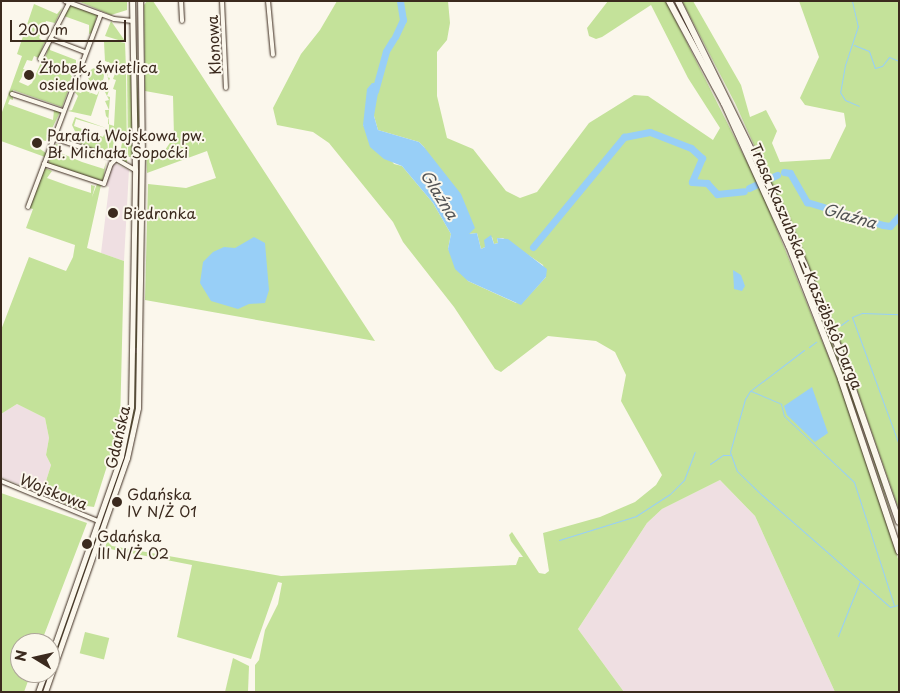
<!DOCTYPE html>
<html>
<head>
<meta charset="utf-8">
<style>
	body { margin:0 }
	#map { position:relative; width:900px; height:693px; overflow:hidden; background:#fbf7ec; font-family:"Playpen Sans",sans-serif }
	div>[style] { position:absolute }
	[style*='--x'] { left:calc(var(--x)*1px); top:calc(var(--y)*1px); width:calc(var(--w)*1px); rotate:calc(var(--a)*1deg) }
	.built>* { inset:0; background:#efdfe2 }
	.green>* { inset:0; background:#c4e29a; transform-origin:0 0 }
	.round { border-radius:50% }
	.water>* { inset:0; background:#98cff7 }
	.stream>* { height:1px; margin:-0.5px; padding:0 0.5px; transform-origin:0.5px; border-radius:0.5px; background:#98cff7 }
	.river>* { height:7px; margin:-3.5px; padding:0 3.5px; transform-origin:3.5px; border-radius:3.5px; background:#98cff7 }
	.roads { filter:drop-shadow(0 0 1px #3b2a1e) drop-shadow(0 0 1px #3b2a1e) }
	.minor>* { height:4px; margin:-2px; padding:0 2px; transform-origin:2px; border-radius:2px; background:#fbf7ec }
	.secondary>* { height:5px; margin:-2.5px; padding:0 2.5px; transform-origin:2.5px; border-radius:2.5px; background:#fbf7ec }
	.motorway>* { height:6px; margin:-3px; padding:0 3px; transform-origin:3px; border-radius:3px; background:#fbf7ec }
	.dots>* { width:14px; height:14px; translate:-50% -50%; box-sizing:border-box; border:2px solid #fbf7ec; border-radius:50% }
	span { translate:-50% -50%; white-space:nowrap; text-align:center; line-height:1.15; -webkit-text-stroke:4px #fbf7ec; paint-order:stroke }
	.street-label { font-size:15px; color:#3b2a1e }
	.poi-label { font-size:15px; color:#3b2a1e }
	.left { translate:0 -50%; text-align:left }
	.water-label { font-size:16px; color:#525354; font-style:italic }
	.frame { position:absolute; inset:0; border:2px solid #3b2a1e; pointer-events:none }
	.north { position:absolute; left:10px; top:633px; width:50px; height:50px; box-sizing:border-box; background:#fbf7ec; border:1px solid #aea59a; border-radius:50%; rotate:279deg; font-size:14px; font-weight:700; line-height:20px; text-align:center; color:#3b2a1e }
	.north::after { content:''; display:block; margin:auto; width:18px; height:22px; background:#3b2a1e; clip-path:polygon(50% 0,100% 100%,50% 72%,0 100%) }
	.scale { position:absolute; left:10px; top:20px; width:116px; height:22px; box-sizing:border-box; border:2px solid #3b2a1e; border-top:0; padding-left:6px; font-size:15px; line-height:18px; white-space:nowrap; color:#3b2a1e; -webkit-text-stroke:4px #fbf7ec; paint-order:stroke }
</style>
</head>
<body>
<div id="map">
	<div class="built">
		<div style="clip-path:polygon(111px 162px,129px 170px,124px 261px,101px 253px,109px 187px,104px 185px)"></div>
		<div style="clip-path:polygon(17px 404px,45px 418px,49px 438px,46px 455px,51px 465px,42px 494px,1px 477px,1px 414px)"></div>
		<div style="clip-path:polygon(720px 480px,755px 516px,835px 692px,624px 692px,578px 629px,647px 523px,662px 509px)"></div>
	</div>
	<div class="green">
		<div style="clip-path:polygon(78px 1px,127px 1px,127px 10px,111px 15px)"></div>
		<div style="clip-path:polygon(147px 1px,153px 1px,375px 341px,145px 300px,148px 184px,186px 188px,216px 178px,207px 151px,147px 173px,146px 150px,165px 150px,174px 137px,173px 96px,145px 91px,144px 5px)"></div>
		<div style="clip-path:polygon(evenodd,337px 1px,448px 1px,450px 23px,447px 40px,437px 52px,437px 96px,447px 138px,473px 149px,506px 191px,520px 198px,537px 192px,589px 123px,634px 95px,648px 96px,713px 140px,720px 128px,688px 78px,651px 5px,602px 37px,596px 39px,589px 36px,587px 28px,608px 1px,666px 1px,761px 190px,850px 410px,880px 499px,899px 562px,899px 692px,835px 692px,755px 516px,720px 480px,662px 509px,647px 523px,578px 629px,624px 692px,255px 692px,255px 665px,259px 660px,265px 630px,278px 604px,282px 583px,278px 582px,251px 659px,177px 637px,192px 565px,105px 548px,107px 541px,112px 546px,281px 576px,516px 565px,519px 557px,523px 557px,511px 541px,509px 535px,512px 532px,539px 573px,545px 574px,549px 571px,543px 533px,600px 517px,635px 502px,656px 485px,662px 475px,621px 401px,626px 375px,615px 352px,596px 341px,548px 336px,501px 372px,495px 369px,454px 307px,403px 242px,393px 222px,329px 143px,313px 132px,277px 125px,273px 108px,301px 54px,320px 30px,337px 1px,374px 116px,378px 130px,419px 142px,424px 147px,469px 234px,477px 233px,481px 249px,485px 247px,485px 240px,492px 237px,494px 244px,498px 243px,497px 238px,503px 238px,543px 265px,546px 277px,523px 302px,516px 303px,468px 281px,448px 249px,451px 234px,433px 203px,402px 166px,394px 164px,363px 125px,374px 116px)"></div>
		<div style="clip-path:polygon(682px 1px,693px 1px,741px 85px,750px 117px,766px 110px,777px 131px,772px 143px,780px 162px,830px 159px,846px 126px,844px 113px,805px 105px,800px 98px,819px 57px,799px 1px,899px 1px,899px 510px,841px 344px,807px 262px,735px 103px)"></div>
		<div style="clip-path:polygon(34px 4px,57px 14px,62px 8px,55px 23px,46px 21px,39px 38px,47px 44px,44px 43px,39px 58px,34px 56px,32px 61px,27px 60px,23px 69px,26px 70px,19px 82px,28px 86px,32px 83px,43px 58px,66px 69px,73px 78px,62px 107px,13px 90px,13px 100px,10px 99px,8px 104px,53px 120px,54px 110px,60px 112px,46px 141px,32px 138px,31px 143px,46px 153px,45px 157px,1px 141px,2px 112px,22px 56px,17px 54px)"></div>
		<div style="clip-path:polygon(70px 5px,97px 15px,92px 33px,89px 34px,89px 25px,64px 16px)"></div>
		<div style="clip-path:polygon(111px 21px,125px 41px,125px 42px,105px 36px)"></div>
		<div style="clip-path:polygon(135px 28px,139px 119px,137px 157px)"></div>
		<div style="clip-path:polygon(111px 40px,125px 43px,126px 69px,105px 61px,104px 42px)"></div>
		<div style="clip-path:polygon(50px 43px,50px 50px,76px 60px,76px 66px,69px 63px,66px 68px,45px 59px)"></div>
		<div style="clip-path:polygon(127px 66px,131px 73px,133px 157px,128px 157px)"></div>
		<div style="clip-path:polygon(evenodd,115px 67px,126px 70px,127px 163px,119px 158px,124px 133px,115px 133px,112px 154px,116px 156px,109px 155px,109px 119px,106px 116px,105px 110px,109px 110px,105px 101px,109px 100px,105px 92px,109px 91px,106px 89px,109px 81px,105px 70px,115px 67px,110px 68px,116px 71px,113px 79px,116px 80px,113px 89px,116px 90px,114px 126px,108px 124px,110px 97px,107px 96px,110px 88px,107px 86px,110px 78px,107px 77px,110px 68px)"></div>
		<div class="round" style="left:88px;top:68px;width:16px;height:16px"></div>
		<div style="clip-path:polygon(100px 89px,91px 116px,68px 111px,72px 110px,78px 96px,74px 91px,81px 93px,83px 90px,97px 95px)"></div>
		<div style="clip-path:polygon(75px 117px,106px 128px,76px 119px,74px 126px,103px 137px,107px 128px,108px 155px,82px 146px,72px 125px)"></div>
		<div style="clip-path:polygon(56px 144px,62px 146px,57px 146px,56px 151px,82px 162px,104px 169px,106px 162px,103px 181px,48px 164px)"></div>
		<div style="clip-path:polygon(45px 168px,52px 171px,47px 178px,69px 186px,91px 193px,91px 185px,95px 186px,92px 197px,97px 184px,101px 185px,87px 248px,124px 261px,120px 425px,94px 507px,87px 506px,83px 511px,42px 494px,51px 465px,46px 455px,49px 438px,45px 418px,17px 404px,1px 414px,1px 330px,29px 257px,66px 271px,73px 257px,75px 245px,26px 228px,33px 209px,29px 208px)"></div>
		<div style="clip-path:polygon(137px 177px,139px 216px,137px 348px,135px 348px)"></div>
		<div style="clip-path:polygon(771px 193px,859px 410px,899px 539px,863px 429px)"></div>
		<div style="clip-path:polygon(135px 353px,137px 353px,135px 416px,124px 460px,106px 512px,104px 512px,130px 428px)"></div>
		<div style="clip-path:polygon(1px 493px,87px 523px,41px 643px,20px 643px,20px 673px,31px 673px,24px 692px,1px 692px)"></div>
		<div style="clip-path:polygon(99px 526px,101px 526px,50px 671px,50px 664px)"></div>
		<div style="left:85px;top:632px;width:25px;height:22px;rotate:14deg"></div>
		<div style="clip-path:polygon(233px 658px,249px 666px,248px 692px,225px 692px)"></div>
	</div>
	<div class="water">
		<div style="clip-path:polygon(372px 83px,378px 83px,379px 87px,374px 116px,378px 130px,419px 142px,424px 147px,461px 194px,475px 228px,469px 234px,477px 233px,481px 249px,485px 247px,484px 240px,491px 235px,494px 244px,498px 243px,497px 238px,508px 239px,547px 269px,546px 277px,521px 305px,468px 281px,455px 269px,448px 249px,451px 234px,433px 203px,402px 166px,384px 159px,370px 147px,363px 125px,367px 89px)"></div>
		<div style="clip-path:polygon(254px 237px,265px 243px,269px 290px,265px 303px,249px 304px,238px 309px,211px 301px,200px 283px,203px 262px,213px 252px,224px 247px,235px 248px)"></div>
		<div style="clip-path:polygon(733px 270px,741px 275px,745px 286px,742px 291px,734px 289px)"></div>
		<div style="clip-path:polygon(812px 387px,828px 433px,815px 442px,787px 415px,784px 406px)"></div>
	</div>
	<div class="stream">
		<div style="--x:852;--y:1;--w:26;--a:77"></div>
		<div style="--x:858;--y:26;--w:41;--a:108.4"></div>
		<div style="--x:845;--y:65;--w:27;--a:100"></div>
		<div style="--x:840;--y:92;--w:9;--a:58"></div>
		<div style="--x:845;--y:100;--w:15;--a:23"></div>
		<div style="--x:854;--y:45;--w:16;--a:22"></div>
		<div style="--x:869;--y:51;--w:18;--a:71"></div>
		<div style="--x:875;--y:68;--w:7;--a:-16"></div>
		<div style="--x:882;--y:66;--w:11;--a:-52"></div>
		<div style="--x:889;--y:57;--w:11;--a:22"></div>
		<div style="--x:852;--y:317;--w:136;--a:69.8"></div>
		<div style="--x:852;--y:317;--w:11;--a:-22"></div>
		<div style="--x:862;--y:313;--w:37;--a:2"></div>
		<div style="--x:841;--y:325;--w:9;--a:-36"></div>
		<div style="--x:809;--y:347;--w:9;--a:-36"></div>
		<div style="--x:804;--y:350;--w:68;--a:142.8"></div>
		<div style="--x:750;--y:391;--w:9;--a:122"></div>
		<div style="--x:745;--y:399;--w:55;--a:105.8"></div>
		<div style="--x:730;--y:452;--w:20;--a:70"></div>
		<div style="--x:737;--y:471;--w:35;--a:44"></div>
		<div style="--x:762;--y:495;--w:170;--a:41.2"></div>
		<div style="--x:890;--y:607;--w:8;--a:-14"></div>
		<div style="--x:751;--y:391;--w:33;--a:23"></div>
		<div style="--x:781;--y:404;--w:12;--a:76"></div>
		<div style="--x:784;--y:416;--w:96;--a:43.3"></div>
		<div style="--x:854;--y:482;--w:129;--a:72"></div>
		<div style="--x:710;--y:464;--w:16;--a:-35"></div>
		<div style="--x:723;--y:455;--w:7;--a:0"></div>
		<div style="--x:559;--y:540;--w:81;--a:-17.3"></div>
		<div style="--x:636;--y:516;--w:40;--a:-32.9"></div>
		<div style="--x:670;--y:494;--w:20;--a:-45"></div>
		<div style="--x:684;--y:480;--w:30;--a:-69"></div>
		<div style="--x:838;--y:636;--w:59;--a:-68.2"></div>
	</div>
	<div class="river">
		<div style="--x:395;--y:37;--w:19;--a:-65"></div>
		<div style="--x:403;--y:20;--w:19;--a:-99"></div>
		<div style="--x:375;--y:91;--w:41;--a:-74.6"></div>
		<div style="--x:386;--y:51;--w:13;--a:-58"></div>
		<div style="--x:784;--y:172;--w:6;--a:9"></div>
		<div style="--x:790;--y:173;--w:34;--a:60"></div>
		<div style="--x:807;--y:202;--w:79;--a:16.8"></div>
		<div style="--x:883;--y:225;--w:7;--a:8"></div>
		<div style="--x:890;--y:226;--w:13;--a:-48"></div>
		<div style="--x:749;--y:188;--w:31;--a:-25"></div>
		<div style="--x:533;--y:247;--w:143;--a:-50.4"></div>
		<div style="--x:624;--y:137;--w:26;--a:-11"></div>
		<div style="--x:650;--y:132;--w:44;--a:21.3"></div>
		<div style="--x:691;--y:148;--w:15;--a:42"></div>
		<div style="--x:702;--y:158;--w:26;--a:113"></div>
		<div style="--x:692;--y:182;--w:15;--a:4"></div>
		<div style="--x:707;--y:183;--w:15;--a:48"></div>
		<div style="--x:717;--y:194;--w:27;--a:-6"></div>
	</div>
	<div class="roads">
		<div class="minor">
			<div style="--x:65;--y:1;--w:52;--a:20.2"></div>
			<div style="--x:114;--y:19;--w:19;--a:6"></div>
			<div style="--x:181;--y:1;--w:20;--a:87"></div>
			<div style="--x:222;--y:1;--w:87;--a:87.4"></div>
			<div style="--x:268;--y:1;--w:54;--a:84.7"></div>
			<div style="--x:51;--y:39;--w:36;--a:21"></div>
			<div style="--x:40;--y:59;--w:63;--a:-62.6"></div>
			<div style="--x:12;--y:94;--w:54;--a:18.4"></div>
			<div style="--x:54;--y:138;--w:65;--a:18.7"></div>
			<div style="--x:116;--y:159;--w:22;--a:30"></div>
			<div style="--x:44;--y:164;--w:63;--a:18.4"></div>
			<div style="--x:104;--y:184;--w:21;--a:-71"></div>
			<div style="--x:111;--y:164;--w:7;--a:-45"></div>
			<div style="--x:28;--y:207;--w:206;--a:-69.3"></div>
			<div style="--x:1;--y:481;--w:105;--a:22.4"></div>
		</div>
		<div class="secondary">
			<div style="--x:50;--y:658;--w:214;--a:-70.6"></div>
			<div style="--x:121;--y:456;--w:50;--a:-78.5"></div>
			<div style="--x:131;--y:407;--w:237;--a:-89"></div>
			<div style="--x:135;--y:170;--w:169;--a:-91"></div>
			<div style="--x:38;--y:692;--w:20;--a:-70"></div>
			<div style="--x:45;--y:692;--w:248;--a:-70.7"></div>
			<div style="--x:127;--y:458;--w:51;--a:-77.6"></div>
			<div style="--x:138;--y:408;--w:250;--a:-89.1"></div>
			<div style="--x:142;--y:158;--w:157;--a:-90.7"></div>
		</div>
		<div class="motorway">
			<div style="--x:669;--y:1;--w:116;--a:61.7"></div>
			<div style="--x:724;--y:103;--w:157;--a:65.6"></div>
			<div style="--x:789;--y:246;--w:143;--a:68.6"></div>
			<div style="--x:841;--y:379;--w:182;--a:71.4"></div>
			<div style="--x:678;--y:1;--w:247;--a:63.8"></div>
			<div style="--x:787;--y:223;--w:133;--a:67.5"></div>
			<div style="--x:838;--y:346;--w:186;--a:70.9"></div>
		</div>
	</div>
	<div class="dots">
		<div style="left:29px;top:75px;background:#3b2a1e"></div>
		<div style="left:37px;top:143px;background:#3b2a1e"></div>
		<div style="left:113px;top:213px;background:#3b2a1e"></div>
		<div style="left:117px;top:502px;background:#3b2a1e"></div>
		<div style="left:87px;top:544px;background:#3b2a1e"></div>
	</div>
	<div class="street-label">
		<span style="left:213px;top:45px;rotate:-93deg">Klonowa</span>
		<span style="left:807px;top:266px;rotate:67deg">Trasa Kaszubska – Kaszëbskô Darga</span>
		<span style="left:117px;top:437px;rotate:-77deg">Gdańska</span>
		<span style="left:54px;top:491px;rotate:22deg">Wojskowa</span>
	</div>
	<div class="poi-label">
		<span class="left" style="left:39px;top:75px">Żłobek, świetlica<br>osiedlowa</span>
		<span class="left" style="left:47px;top:143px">Parafia Wojskowa pw.<br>Bł. Michała Sopoćki</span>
		<span class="left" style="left:123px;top:213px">Biedronka</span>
		<span class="left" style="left:127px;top:502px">Gdańska<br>IV N/Ż 01</span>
		<span class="left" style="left:97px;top:544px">Gdańska<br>III N/Ż 02</span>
	</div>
	<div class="water-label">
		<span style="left:440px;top:194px;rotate:58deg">Glaźna</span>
		<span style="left:850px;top:215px;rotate:16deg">Glaźna</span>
	</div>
	<div class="frame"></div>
	<div class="north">N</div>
	<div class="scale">200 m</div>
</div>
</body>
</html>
